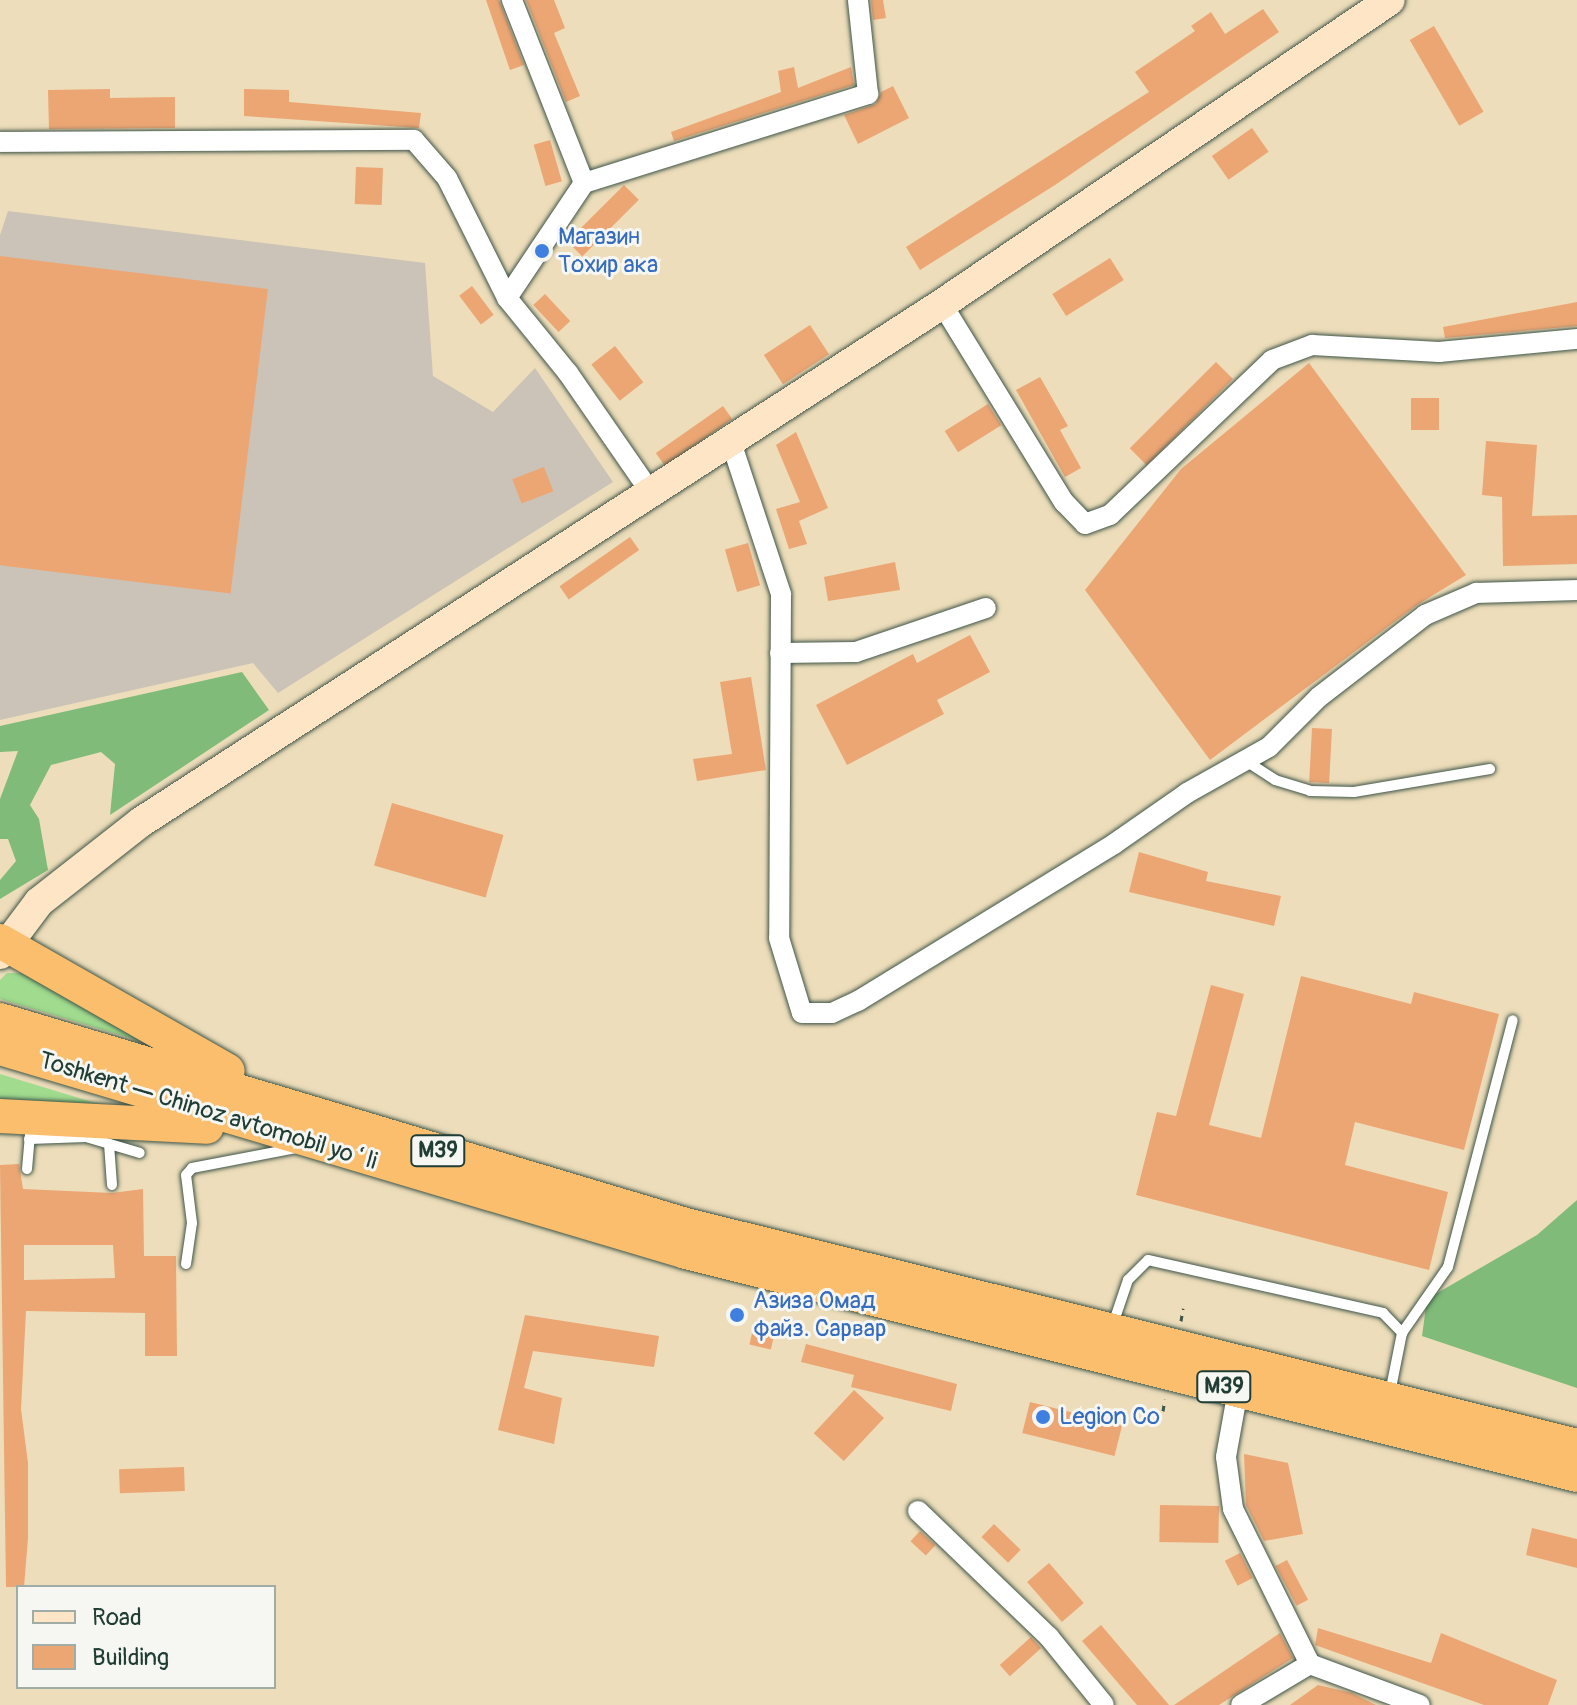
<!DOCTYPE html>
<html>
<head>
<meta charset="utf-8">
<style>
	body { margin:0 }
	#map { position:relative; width:1577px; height:1705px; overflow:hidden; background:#edddba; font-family:Pangolin,sans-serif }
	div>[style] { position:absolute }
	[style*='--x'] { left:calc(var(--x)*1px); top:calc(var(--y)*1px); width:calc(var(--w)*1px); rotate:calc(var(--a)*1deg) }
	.industrial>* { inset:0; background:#cbc3b8 }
	.green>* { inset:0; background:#a0db8e }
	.forest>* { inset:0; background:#80bb79 }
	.building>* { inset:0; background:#eca674; transform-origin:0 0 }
	.path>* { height:3px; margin-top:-1.5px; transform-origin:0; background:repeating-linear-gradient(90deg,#3e5548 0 6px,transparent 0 12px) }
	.roads { filter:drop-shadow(0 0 2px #3e5548) drop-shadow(0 0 2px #3e5548) }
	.service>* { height:10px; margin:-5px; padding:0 5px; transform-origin:5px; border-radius:5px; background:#fff }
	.minor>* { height:20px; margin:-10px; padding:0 10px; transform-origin:10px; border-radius:10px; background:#fff }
	.secondary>* { height:30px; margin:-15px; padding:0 15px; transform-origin:15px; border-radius:15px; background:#fde5c5 }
	.trunk>* { height:34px; margin:-17px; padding:0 17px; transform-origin:17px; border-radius:17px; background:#fabe6d }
	.dots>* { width:22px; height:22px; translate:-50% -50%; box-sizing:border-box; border:4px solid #f6f6f2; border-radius:50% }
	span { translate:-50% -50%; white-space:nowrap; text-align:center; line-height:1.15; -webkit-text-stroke:6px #f6f6f2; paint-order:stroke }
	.shield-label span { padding:2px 6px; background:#f6f6f2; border:2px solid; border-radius:6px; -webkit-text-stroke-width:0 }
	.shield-label { font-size:22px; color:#1f3d34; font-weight:700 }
	.shop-label { font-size:24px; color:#366cbe }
	.left { translate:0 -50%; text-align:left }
	.street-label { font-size:24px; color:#1f3d34 }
	.legend { position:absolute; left:16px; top:1585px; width:260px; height:104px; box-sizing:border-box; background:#f6f6f2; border:2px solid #a0aca6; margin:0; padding:10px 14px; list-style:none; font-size:24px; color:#1f3d34 }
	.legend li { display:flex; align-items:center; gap:16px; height:40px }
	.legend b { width:40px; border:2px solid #a0aca6 }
</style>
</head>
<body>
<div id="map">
	<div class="industrial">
		<div style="clip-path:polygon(8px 211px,425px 263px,433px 376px,493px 412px,535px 368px,613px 482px,278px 693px,253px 663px,0 720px,0 235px)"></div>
	</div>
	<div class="green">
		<div style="clip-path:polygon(7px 973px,31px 973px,140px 1041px,0 999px,0 980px)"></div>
		<div style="clip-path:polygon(0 1074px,145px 1118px,0 1105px)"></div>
	</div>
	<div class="forest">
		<div style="clip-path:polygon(242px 672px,269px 710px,110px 815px,115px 764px,101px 752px,51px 765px,30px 805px,39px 819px,48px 870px,0 899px,0 880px,16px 861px,8px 839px,0 839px,0 799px,18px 751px,0 752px,0 726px)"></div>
		<div style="clip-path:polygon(1577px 1200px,1577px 1388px,1422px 1336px,1427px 1299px,1537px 1235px)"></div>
	</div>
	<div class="building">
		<div style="clip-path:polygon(486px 0,499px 0,524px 65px,510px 70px)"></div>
		<div style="clip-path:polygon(526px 0,554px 0,565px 28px,554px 33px,580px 96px,566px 102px)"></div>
		<div style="clip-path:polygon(871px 0,883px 0,886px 18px,873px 20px)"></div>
		<div style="clip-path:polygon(1263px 9px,1279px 32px,1055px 185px,920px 270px,906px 247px,1149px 92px,1135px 72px,1195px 31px,1191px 26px,1211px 12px,1225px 34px)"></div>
		<div style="left:1434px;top:26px;width:99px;height:28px;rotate:60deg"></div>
		<div style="clip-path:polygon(794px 67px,798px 88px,851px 67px,854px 85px,674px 141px,671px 132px,781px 92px,778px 71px)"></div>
		<div style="clip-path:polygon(893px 86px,909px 118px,858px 144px,844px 115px,876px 104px,881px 92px)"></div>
		<div style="clip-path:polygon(110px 89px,110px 98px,175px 97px,175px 128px,49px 129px,48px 90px)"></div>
		<div style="clip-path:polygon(244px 89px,289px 90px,289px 102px,421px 113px,419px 128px,244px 116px)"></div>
		<div style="left:1252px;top:128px;width:29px;height:49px;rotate:55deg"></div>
		<div style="left:550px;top:140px;width:43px;height:17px;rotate:74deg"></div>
		<div style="left:356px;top:167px;width:27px;height:37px;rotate:2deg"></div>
		<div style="left:624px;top:185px;width:21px;height:80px;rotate:45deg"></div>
		<div style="left:0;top:256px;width:270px;height:307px;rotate:7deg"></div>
		<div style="left:1110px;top:258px;width:26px;height:68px;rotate:58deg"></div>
		<div style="left:472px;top:286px;width:36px;height:16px;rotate:53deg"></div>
		<div style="left:545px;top:294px;width:37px;height:16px;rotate:47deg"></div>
		<div style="clip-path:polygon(1577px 302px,1577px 326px,1445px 338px,1443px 327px)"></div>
		<div style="left:810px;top:325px;width:35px;height:55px;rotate:57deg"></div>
		<div style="left:615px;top:346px;width:46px;height:30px;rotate:52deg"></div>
		<div style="left:1216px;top:362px;width:24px;height:122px;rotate:45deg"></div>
		<div style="clip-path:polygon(1309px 363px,1466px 575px,1417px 605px,1210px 760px,1085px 590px,1181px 469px)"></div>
		<div style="clip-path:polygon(1040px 377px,1068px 426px,1060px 430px,1081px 468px,1065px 477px,1016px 390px)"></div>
		<div style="left:1411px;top:398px;width:28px;height:32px"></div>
		<div style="left:988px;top:404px;width:25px;height:51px;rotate:58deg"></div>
		<div style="left:723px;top:406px;width:16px;height:82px;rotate:55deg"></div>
		<div style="clip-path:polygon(796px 432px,828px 508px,799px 521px,807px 544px,789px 549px,776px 509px,800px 502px,776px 445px)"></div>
		<div style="clip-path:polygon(1486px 441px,1537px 445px,1532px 516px,1577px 515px,1577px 564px,1503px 566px,1502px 497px,1482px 495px)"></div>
		<div style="left:544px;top:467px;width:26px;height:34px;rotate:69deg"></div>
		<div style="left:630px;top:537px;width:16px;height:86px;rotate:55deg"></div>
		<div style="left:748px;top:543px;width:44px;height:24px;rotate:74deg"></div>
		<div style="clip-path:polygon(895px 562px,900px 590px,828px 601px,824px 577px)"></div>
		<div style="clip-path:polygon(970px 635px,990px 672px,937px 700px,944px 714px,847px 765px,816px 705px,913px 654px,917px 663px)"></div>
		<div style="clip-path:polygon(751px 677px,766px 770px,697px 781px,693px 759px,732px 754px,720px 682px)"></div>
		<div style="left:1312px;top:728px;width:20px;height:54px;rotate:3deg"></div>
		<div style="left:392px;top:803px;width:116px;height:65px;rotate:16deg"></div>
		<div style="clip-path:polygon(1139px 852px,1208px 872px,1206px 881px,1281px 896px,1274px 926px,1129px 892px)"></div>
		<div style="clip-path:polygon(1301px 976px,1411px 1004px,1414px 992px,1499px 1014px,1464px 1150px,1355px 1122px,1345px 1165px,1448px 1192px,1429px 1270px,1136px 1195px,1157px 1112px,1176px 1116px,1211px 985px,1244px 994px,1209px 1125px,1261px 1138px)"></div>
		<div style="clip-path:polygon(evenodd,19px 1164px,23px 1189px,112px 1193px,143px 1189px,144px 1256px,176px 1256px,177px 1356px,145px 1356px,145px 1313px,26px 1311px,21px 1409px,28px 1463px,28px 1538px,24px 1587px,6px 1587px,0 1165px,19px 1164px,24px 1245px,113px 1245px,115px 1278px,24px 1280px,24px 1245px)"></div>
		<div style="clip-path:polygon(525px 1315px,659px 1336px,654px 1367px,533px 1351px,524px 1388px,562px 1398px,554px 1444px,498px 1430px)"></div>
		<div style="left:753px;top:1329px;width:22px;height:16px;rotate:13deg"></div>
		<div style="clip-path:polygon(806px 1344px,957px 1384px,951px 1411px,851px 1387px,854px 1375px,801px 1362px)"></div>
		<div style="left:854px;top:1390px;width:41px;height:59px;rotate:43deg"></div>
		<div style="left:1030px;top:1402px;width:95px;height:32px;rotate:14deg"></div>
		<div style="clip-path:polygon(1244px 1454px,1288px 1463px,1303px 1534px,1264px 1541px,1246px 1505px)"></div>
		<div style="left:184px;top:1467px;width:24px;height:65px;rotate:88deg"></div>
		<div style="left:1160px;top:1505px;width:59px;height:37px;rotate:1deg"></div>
		<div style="left:994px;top:1524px;width:37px;height:18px;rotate:44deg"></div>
		<div style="clip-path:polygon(1532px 1528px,1577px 1539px,1577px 1568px,1526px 1555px)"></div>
		<div style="left:920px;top:1531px;width:21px;height:14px;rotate:43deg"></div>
		<div style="left:1240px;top:1553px;width:28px;height:17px;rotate:63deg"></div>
		<div style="left:1287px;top:1560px;width:45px;height:13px;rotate:62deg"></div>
		<div style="left:1049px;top:1563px;width:53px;height:29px;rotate:49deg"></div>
		<div style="clip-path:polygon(1101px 1625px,1169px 1705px,1137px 1705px,1082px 1641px)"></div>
		<div style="clip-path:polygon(1318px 1628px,1431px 1663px,1441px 1633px,1557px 1680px,1548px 1705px,1484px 1705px,1315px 1645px)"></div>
		<div style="clip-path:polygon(1280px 1633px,1293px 1658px,1219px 1705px,1174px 1705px)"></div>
		<div style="left:1031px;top:1637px;width:15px;height:42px;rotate:48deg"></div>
		<div style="clip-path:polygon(1318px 1685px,1352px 1693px,1376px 1705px,1290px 1705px)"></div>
	</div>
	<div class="path">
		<div style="--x:1181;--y:1321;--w:13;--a:-81"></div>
		<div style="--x:1163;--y:1411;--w:12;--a:-81"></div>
	</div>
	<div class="roads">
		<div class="service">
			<div style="--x:1246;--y:761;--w:35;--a:33"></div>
			<div style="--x:1275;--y:780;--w:37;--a:17"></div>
			<div style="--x:1310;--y:791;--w:44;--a:1.3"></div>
			<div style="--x:1354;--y:792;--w:138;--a:-9.6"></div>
			<div style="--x:29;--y:1139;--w:57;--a:-2"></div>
			<div style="--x:86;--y:1137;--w:56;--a:16.5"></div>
			<div style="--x:109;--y:1144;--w:41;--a:85.8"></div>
			<div style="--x:27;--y:1169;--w:34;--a:-85"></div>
			<div style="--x:186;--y:1264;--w:41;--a:-81.7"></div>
			<div style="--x:192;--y:1223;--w:48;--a:-97.1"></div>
			<div style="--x:186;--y:1175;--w:9;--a:-49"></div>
			<div style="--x:192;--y:1168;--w:107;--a:-10.8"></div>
			<div style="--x:1112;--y:1327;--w:50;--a:-71.2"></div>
			<div style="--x:1128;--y:1280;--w:28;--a:-45"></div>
			<div style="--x:1148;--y:1260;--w:241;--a:12.7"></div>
			<div style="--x:1383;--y:1313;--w:28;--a:46"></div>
			<div style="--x:1402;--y:1333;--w:61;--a:101.3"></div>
			<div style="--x:1402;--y:1333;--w:80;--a:-55.1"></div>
			<div style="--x:1448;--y:1267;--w:255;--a:-75.3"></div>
		</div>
		<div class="minor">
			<div style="--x:0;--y:142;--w:414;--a:-0.3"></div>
			<div style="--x:414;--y:140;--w:50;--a:49"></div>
			<div style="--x:447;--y:178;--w:134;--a:63.4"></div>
			<div style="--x:507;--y:298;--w:97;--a:50.9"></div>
			<div style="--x:568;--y:373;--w:146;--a:55.3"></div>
			<div style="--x:584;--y:183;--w:298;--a:-17.4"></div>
			<div style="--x:868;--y:94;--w:95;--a:-96.1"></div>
			<div style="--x:507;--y:298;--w:138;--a:-56.2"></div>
			<div style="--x:584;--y:183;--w:197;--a:-111.5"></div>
			<div style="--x:942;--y:304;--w:233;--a:58.4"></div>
			<div style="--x:1064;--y:502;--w:30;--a:46"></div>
			<div style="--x:1085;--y:524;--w:27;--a:-20"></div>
			<div style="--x:1110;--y:515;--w:224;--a:-43.7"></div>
			<div style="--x:1272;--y:360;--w:43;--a:-20.6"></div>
			<div style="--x:1312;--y:345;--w:127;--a:3.2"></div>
			<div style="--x:1439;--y:352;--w:139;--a:-5.4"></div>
			<div style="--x:731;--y:442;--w:160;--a:71.8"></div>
			<div style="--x:781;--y:594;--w:344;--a:90.3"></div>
			<div style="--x:779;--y:938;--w:78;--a:73"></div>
			<div style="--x:802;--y:1013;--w:30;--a:0"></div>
			<div style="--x:832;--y:1013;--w:29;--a:-25"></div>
			<div style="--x:858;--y:1001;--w:300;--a:-31.5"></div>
			<div style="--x:1114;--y:844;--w:89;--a:-34.9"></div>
			<div style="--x:1187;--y:793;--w:94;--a:-29.3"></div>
			<div style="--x:1269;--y:747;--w:71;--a:-45"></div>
			<div style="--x:1319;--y:697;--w:134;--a:-37.7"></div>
			<div style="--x:1425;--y:615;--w:56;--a:-23.3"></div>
			<div style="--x:1476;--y:593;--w:101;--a:-1.7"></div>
			<div style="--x:780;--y:653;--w:76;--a:-0.8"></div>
			<div style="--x:856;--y:652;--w:137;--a:-18.7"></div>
			<div style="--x:1238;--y:1390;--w:68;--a:100.2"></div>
			<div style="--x:1226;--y:1457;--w:52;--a:82.3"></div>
			<div style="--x:1233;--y:1509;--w:173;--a:63.6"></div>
			<div style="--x:1310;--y:1664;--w:80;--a:149.3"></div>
			<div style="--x:918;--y:1511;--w:182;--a:43.9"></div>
			<div style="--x:1049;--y:1637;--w:87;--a:51"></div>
			<div style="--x:1310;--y:1664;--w:117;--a:20.4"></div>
		</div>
		<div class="secondary">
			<div style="--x:0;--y:954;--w:65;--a:-53.1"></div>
			<div style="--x:39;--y:902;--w:130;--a:-38.1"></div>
			<div style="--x:141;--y:822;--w:954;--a:-32.89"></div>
			<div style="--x:942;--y:304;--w:541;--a:-34.16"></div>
		</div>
		<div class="trunk">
			<div style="--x:0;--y:941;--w:262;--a:29.7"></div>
			<div style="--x:0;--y:1020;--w:716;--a:16.64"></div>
			<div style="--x:686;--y:1225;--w:918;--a:13.93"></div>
			<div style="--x:0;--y:1048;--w:716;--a:16.56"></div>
			<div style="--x:686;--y:1252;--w:918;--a:14.05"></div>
			<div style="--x:0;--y:1116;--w:207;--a:3"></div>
		</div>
	</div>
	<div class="dots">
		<div style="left:542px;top:251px;background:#3f7fe0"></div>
		<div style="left:737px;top:1315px;background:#3f7fe0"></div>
		<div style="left:1043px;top:1417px;background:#3f7fe0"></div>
	</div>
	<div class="shield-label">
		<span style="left:438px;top:1151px">M39</span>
		<span style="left:1224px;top:1387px">M39</span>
	</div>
	<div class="shop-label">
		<span class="left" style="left:558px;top:251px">Магазин<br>Тохир ака</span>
		<span class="left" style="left:753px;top:1315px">Азиза Омад<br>файз. Сарвар</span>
		<span class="left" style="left:1059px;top:1417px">Legion Co</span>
	</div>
	<div class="street-label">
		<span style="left:208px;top:1111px;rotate:17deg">Toshkent — Chinoz avtomobil yoʻli</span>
	</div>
	<ul class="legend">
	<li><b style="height:10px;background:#fde5c5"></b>Road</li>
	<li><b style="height:22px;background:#eca674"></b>Building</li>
	</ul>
</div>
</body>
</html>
